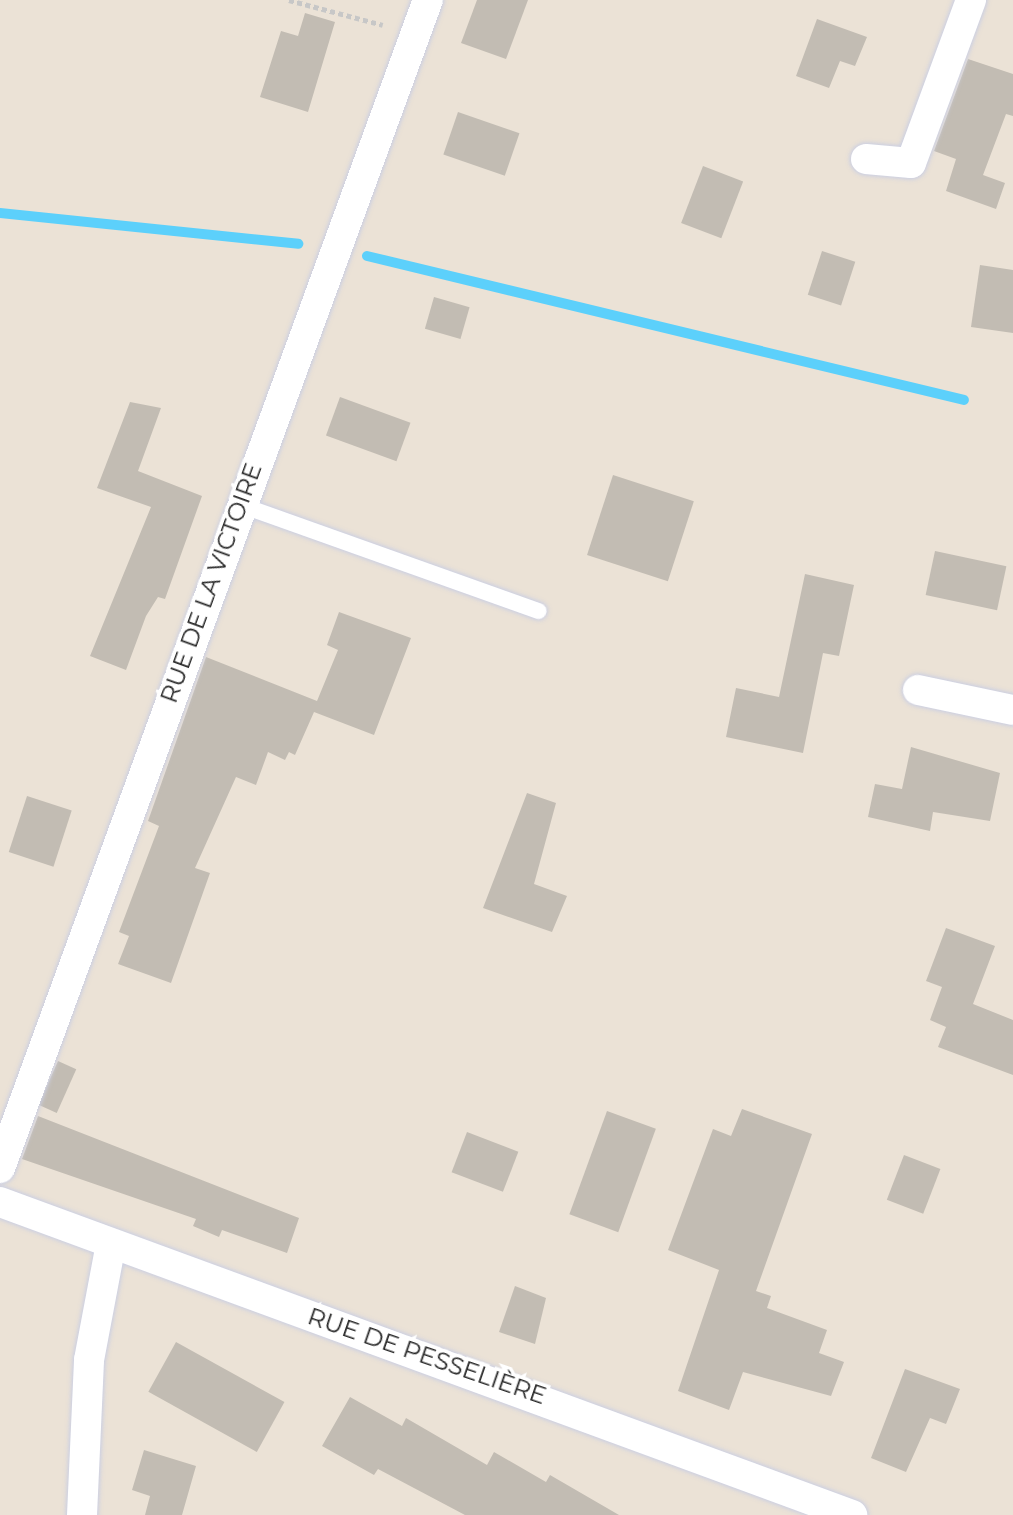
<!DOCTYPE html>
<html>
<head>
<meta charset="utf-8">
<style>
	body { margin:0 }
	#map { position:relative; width:1013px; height:1515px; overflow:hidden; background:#ebe2d6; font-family:Montserrat,sans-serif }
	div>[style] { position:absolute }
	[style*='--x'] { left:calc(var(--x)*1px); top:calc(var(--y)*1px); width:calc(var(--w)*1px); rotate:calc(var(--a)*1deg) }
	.stream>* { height:10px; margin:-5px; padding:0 5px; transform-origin:5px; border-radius:5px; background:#5cd0fb }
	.building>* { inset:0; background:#c2bcb3; transform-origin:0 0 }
	.path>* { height:4.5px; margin-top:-2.25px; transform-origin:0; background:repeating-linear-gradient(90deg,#c7c7c7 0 5px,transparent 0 8.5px) }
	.roads { filter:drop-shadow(0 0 2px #cbcfe2) drop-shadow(0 0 2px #cbcfe2) }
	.lane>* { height:16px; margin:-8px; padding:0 8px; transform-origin:8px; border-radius:8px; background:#fff }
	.street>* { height:30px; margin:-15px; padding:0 15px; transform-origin:15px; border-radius:15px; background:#fff }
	span { translate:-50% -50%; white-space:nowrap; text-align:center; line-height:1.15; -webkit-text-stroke:7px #fff; paint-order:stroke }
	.street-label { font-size:24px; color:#272727 }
</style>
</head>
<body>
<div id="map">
	<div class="stream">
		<div style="--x:0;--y:213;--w:300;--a:5.9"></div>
		<div style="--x:367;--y:256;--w:614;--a:13.56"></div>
	</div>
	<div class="building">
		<div style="clip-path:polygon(477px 0,528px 0,506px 59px,461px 43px)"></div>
		<div style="clip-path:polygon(305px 13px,335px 22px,308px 112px,260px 97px,281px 31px,298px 36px)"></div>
		<div style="clip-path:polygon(817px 19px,867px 37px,855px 66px,840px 61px,829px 88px,796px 76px)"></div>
		<div style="clip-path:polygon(968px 59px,1013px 74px,1013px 116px,1006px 114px,983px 175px,1005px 183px,996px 209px,946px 191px,956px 159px,934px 151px)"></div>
		<div style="left:458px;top:112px;width:65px;height:45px;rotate:19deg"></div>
		<div style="left:703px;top:166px;width:43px;height:61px;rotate:21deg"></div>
		<div style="left:822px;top:251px;width:35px;height:46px;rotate:18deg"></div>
		<div style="clip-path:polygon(980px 265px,1013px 270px,1013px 333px,971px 327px)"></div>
		<div style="left:434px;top:297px;width:37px;height:33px;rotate:16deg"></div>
		<div style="left:340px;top:397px;width:75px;height:41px;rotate:20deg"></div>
		<div style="clip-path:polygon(130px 402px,161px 408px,138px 471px,202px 496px,165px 599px,158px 597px,146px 616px,126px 670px,90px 656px,151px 507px,97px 488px)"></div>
		<div style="left:613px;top:475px;width:85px;height:84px;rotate:18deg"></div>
		<div style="left:935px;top:551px;width:73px;height:45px;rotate:12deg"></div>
		<div style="clip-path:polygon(805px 574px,854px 585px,839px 656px,823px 653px,803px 753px,726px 737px,736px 688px,779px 697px)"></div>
		<div style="clip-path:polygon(339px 612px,411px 638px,374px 735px,314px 712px,295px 755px,289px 752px,285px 760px,268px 752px,256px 785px,236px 777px,195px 868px,210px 873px,171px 983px,118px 964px,129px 936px,119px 932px,159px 826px,148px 821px,206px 657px,317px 701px,338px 650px,327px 645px)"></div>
		<div style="clip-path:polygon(911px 747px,1000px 773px,990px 821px,933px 812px,930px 831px,868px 817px,875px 784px,902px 789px)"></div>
		<div style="clip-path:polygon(527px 793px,556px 803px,534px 884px,567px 896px,552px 932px,483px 908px)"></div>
		<div style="left:27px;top:796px;width:47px;height:59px;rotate:18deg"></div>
		<div style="clip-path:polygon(946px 928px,995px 946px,973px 1004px,1013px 1020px,1013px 1075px,938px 1047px,946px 1027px,930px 1020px,942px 987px,926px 981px)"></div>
		<div style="left:58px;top:1061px;width:20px;height:48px;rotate:24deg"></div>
		<div style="clip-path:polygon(742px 1109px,812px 1134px,756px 1291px,771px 1296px,767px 1308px,827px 1330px,819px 1353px,844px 1362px,831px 1396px,743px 1372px,729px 1410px,678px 1391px,719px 1270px,668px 1250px,713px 1129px,731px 1136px)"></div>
		<div style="left:607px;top:1111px;width:52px;height:110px;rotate:20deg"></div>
		<div style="clip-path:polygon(38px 1116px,299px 1218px,287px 1253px,222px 1230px,219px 1237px,193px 1226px,196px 1219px,22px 1159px)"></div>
		<div style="left:467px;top:1132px;width:55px;height:43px;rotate:21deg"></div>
		<div style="left:904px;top:1155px;width:39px;height:48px;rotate:21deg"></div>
		<div style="clip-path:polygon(515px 1286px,546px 1298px,535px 1344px,499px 1332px)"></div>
		<div style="left:176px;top:1342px;width:124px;height:57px;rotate:29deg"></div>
		<div style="clip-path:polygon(905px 1369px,960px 1389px,946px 1424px,930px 1418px,906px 1472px,871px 1458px)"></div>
		<div style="clip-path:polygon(350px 1397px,402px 1426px,406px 1418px,487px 1465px,494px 1452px,546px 1482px,550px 1475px,619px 1515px,465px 1515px,378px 1469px,374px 1475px,322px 1446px)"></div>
		<div style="clip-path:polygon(144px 1450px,196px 1466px,182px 1515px,145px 1515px,150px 1496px,132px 1490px)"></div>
	</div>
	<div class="path">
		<div style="--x:289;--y:0;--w:97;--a:14.9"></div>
	</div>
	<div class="roads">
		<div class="lane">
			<div style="--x:238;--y:504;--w:319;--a:19.6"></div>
		</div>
		<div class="street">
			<div style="--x:866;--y:159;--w:45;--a:5.1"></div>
			<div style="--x:911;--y:163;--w:174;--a:-69.8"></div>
			<div style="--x:918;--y:690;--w:97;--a:11.9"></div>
			<div style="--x:0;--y:1168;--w:1244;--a:-69.88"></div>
			<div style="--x:0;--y:1202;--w:908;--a:20.17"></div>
			<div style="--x:82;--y:1515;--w:155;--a:-87.4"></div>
			<div style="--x:89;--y:1360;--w:118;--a:-79.3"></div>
		</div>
	</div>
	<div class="street-label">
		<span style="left:211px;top:583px;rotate:-70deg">RUE DE LA VICTOIRE</span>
		<span style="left:427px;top:1356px;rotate:19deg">RUE DE PESSELIÈRE</span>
	</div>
</div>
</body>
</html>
